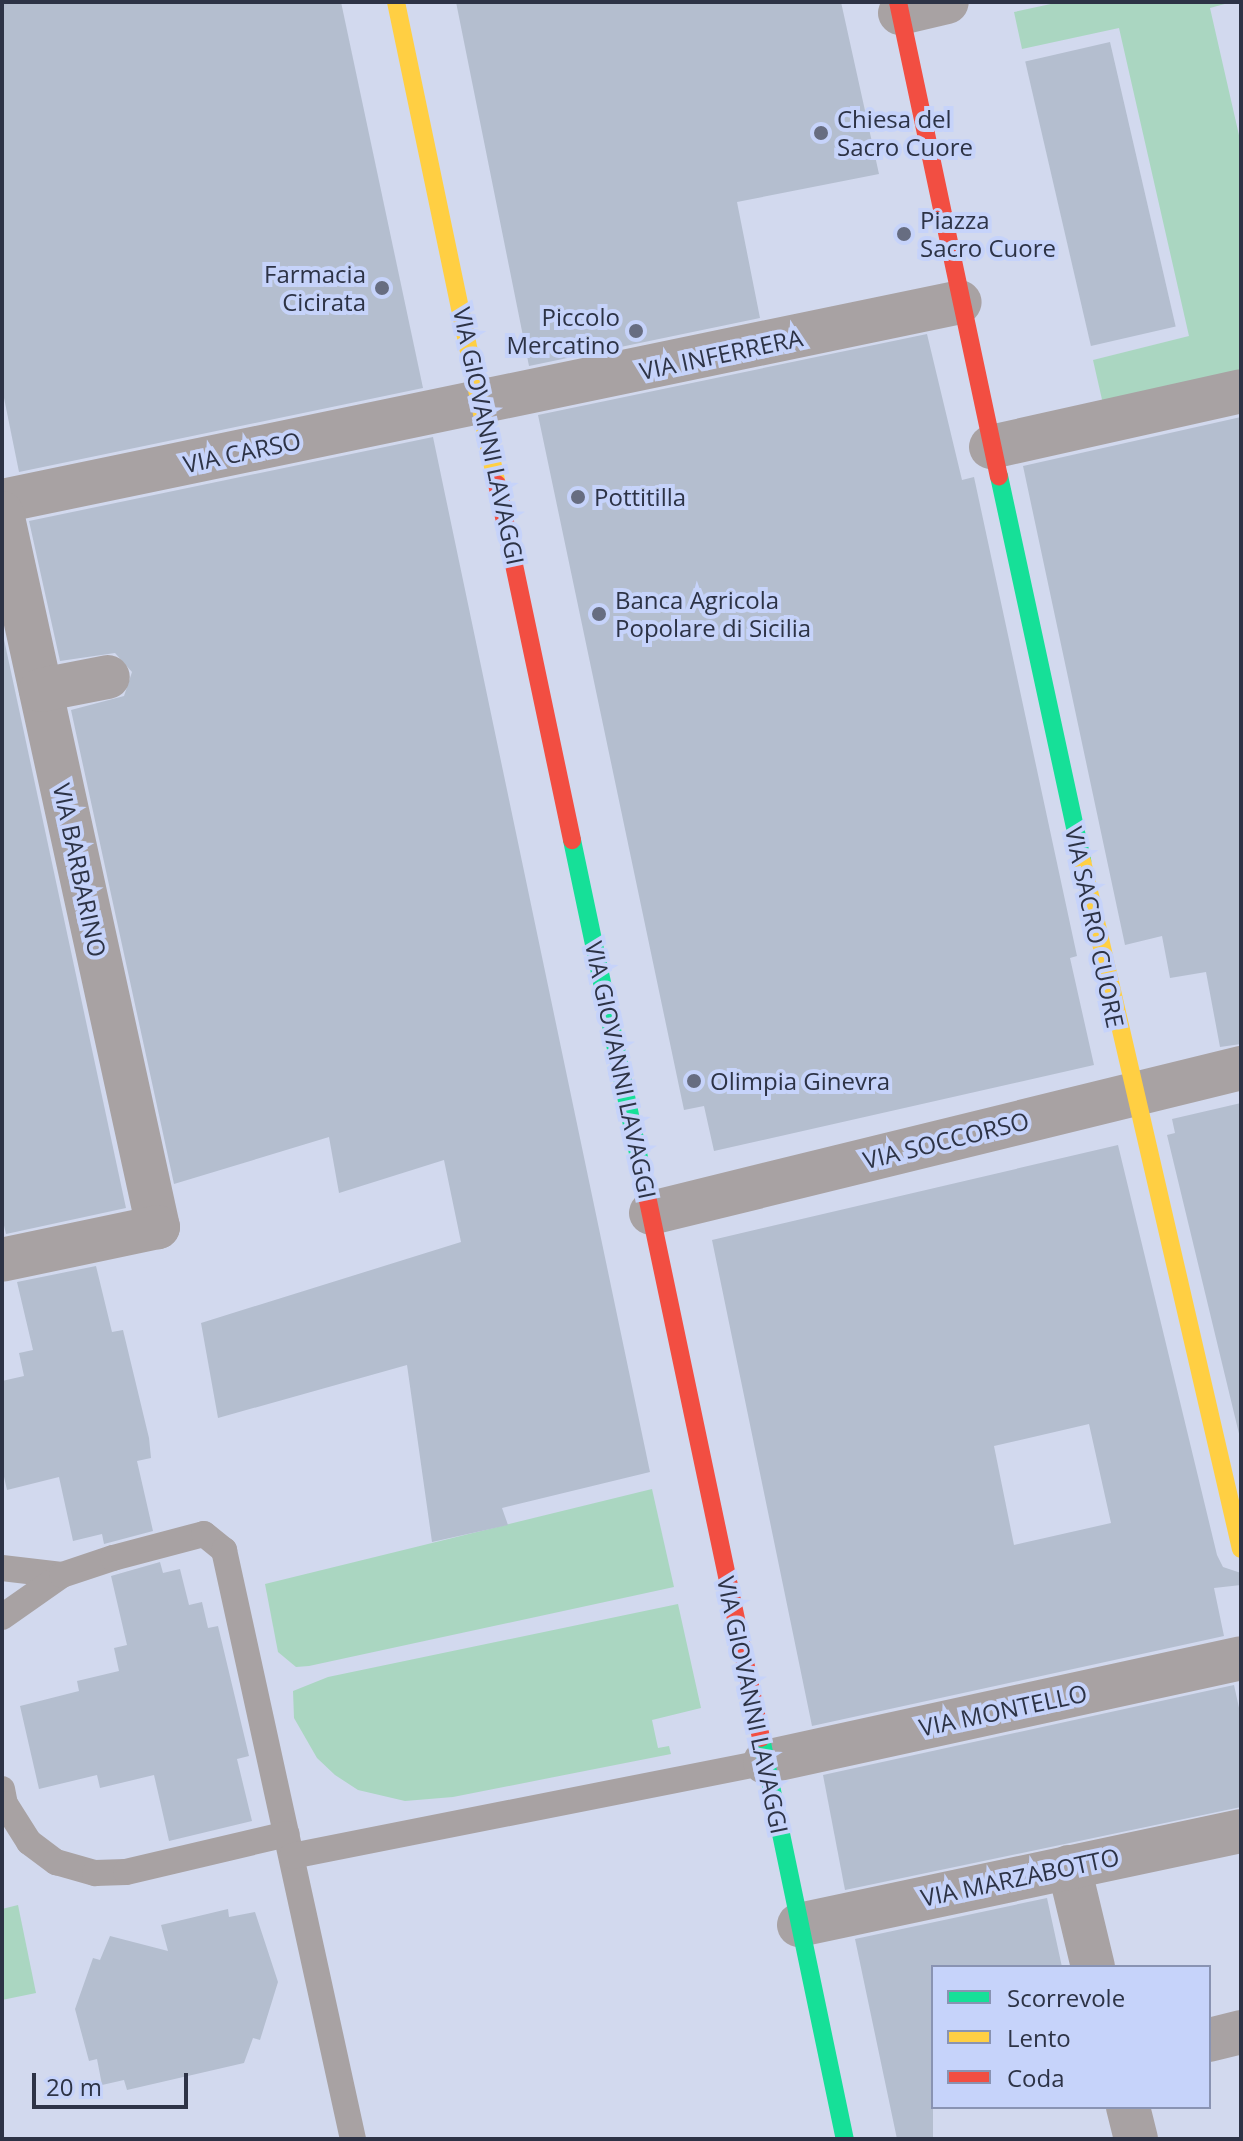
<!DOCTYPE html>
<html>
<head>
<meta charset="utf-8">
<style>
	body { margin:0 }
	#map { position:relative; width:1243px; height:2141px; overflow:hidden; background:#d2d9ee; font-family:"Open Sans",sans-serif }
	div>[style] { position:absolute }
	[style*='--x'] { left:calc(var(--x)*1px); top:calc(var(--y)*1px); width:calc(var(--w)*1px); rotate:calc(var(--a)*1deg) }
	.green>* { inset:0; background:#aad6c1 }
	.building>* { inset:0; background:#b4becf; transform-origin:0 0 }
	.lane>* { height:26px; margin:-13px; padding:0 13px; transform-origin:13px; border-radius:13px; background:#a8a2a3 }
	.street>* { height:44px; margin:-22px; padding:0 22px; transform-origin:22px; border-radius:22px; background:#a8a2a3 }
	.fast>* { height:18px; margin:-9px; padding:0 9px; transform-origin:9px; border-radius:9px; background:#16e098 }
	.slow>* { height:18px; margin:-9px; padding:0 9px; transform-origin:9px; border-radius:9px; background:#ffcf43 }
	.jam>* { height:18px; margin:-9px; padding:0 9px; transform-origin:9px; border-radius:9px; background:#f24e42 }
	.dots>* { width:22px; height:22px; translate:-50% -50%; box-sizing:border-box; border:4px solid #c6d3fa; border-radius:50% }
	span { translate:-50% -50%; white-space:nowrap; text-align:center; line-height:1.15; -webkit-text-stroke:8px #c6d3fa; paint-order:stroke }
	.poi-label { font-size:24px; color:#2d3346 }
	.left { translate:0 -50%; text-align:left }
	.right { translate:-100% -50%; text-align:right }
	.street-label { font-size:24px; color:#2d3346 }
	.frame { position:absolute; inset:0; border:4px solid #2d3346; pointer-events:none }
	.legend { position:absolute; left:931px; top:1965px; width:280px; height:144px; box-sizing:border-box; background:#c6d3fa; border:2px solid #8993b2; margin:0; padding:10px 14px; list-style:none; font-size:24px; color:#2d3346 }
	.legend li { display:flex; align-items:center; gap:16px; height:40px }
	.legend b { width:40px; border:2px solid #8993b2 }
	.scale { position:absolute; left:32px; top:2073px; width:156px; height:36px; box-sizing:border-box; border:4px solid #2d3346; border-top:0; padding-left:10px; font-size:24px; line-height:28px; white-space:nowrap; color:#2d3346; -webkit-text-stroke:6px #c6d3fa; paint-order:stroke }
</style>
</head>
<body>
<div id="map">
	<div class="green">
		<div style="clip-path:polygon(1060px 2px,1232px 2px,1210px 8px,1241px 144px,1241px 372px,1103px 404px,1093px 360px,1189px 336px,1119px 28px,1022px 49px,1014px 12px)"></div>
		<div style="clip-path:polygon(652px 1489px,674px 1587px,309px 1666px,296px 1667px,278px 1652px,265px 1584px)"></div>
		<div style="clip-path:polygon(678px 1604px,701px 1708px,652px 1720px,658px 1748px,669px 1746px,671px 1754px,453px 1797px,405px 1801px,358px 1790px,335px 1775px,317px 1758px,294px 1718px,293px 1691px,328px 1677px)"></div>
		<div style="clip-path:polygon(18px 1905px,36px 1993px,2px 2000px,2px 1909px)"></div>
	</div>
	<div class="building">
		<div style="clip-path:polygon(2px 2px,341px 2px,423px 388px,19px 472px,2px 388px)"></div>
		<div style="clip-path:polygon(456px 2px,841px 2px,879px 174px,737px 202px,760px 318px,529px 366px)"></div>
		<div style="left:1110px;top:42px;width:292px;height:87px;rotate:77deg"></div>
		<div style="clip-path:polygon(927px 334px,962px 480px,974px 477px,1077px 956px,1070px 958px,1094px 1065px,714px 1151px,704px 1106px,684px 1110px,538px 415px)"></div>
		<div style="clip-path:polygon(1241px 417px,1241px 1044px,1220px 1047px,1206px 972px,1170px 978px,1162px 936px,1125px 945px,1023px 466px)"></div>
		<div style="clip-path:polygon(433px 437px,650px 1472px,502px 1508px,508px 1525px,432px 1542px,407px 1365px,218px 1418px,201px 1323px,461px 1242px,444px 1160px,339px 1193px,329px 1137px,174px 1184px,71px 710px,124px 696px,132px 672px,115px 653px,60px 661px,29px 521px)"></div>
		<div style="clip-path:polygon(2px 630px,126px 1208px,6px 1234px,2px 1217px)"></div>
		<div style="clip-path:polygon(1241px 1103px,1241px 1442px,1167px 1135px,1175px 1133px,1172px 1119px)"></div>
		<div style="clip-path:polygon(evenodd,1118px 1145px,1217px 1555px,1223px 1567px,1241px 1573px,1241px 1585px,1214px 1588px,1224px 1636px,812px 1726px,712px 1240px,1118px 1145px,1089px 1424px,1111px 1523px,1014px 1545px,994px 1446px,1089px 1424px)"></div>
		<div style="clip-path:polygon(96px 1266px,112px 1332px,123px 1330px,149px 1438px,151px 1458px,137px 1461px,153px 1531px,104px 1544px,102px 1534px,73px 1541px,59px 1477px,7px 1490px,2px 1468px,2px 1381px,24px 1376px,19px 1353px,33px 1350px,17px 1282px)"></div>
		<div style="clip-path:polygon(160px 1562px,163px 1573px,180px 1569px,189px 1605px,202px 1602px,208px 1628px,218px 1626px,249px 1756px,237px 1759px,252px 1821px,169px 1841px,154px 1775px,100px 1788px,97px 1775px,39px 1789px,20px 1706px,79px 1691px,77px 1681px,119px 1671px,114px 1648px,127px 1645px,111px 1576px)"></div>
		<div style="clip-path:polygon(1234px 1685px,1241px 1717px,1241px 1807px,845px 1890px,823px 1775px)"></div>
		<div style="clip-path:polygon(1047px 1898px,1062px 1967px,933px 1967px,933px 2139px,897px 2139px,855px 1939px)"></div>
		<div style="clip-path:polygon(228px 1909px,229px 1917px,255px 1912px,278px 1982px,260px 2040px,253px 2038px,244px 2063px,127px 2090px,124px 2080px,102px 2085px,97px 2059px,89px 2061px,75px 2009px,93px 1958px,100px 1960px,110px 1936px,168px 1951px,161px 1925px)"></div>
	</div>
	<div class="lane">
		<div style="--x:2;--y:1568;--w:60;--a:6.7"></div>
		<div style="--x:2;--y:1617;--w:73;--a:-35"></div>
		<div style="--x:62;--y:1575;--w:54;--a:-18.4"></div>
		<div style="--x:113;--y:1558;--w:94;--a:-14.8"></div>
		<div style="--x:204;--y:1534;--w:26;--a:39"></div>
		<div style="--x:224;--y:1550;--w:603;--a:77.65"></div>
		<div style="--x:2;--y:1789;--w:15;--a:79"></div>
		<div style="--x:5;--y:1804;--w:45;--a:57.7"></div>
		<div style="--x:29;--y:1842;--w:34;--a:37"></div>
		<div style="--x:56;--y:1862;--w:41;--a:15.8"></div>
		<div style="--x:95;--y:1873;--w:31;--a:-2"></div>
		<div style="--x:126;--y:1872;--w:165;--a:-13.3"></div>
		<div style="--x:292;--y:1856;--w:482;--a:-11.2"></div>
	</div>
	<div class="street">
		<div style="--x:900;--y:13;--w:48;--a:-13.2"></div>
		<div style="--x:991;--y:447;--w:256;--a:-12.6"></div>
		<div style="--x:2;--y:501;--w:978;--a:-11.73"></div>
		<div style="--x:2;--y:513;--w:731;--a:77.68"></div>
		<div style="--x:158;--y:1227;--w:159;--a:168.1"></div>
		<div style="--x:41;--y:690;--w:68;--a:-11"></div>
		<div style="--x:651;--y:1213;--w:608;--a:-13.81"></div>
		<div style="--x:765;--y:1762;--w:487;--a:-12.3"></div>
		<div style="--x:1069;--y:1867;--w:103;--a:76.5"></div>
		<div style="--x:799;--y:1925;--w:452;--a:-12"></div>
		<div style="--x:1209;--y:2040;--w:33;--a:-14"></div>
		<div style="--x:1128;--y:2107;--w:33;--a:76"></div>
	</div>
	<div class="fast">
		<div style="--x:999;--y:476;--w:394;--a:77.8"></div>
		<div style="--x:572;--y:840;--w:344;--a:78.1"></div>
		<div style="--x:761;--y:1738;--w:410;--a:78.2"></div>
	</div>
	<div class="slow">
		<div style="--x:396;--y:2;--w:492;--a:78.2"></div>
		<div style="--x:1082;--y:861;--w:706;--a:76.99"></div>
	</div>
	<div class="jam">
		<div style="--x:898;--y:2;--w:485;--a:78"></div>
		<div style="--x:497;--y:484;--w:364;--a:78.1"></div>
		<div style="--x:643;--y:1177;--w:573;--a:78.12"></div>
	</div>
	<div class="dots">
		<div style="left:821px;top:133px;background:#676d81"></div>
		<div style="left:904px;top:234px;background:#676d81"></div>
		<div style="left:382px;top:288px;background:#676d81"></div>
		<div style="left:636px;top:331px;background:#676d81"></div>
		<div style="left:578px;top:497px;background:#676d81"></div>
		<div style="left:599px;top:614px;background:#676d81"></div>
		<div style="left:694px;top:1081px;background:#676d81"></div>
	</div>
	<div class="poi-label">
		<span class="left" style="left:837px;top:133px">Chiesa del<br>Sacro Cuore</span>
		<span class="left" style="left:920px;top:234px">Piazza<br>Sacro Cuore</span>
		<span class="right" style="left:366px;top:288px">Farmacia<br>Cicirata</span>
		<span class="right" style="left:620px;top:331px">Piccolo<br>Mercatino</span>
		<span class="left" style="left:594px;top:497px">Pottitilla</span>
		<span class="left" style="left:615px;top:614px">Banca Agricola<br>Popolare di Sicilia</span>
		<span class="left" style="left:710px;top:1081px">Olimpia Ginevra</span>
	</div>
	<div class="street-label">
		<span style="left:721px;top:354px;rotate:-12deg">VIA INFERRERA</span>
		<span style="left:489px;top:436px;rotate:78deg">VIA GIOVANNI LAVAGGI</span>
		<span style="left:242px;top:452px;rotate:-12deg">VIA CARSO</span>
		<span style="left:80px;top:870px;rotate:78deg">VIA BARBARINO</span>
		<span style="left:1095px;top:927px;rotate:78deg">VIA SACRO CUORE</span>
		<span style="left:621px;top:1070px;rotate:78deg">VIA GIOVANNI LAVAGGI</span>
		<span style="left:946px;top:1140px;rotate:-14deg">VIA SOCCORSO</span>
		<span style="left:753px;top:1705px;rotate:78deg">VIA GIOVANNI LAVAGGI</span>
		<span style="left:1003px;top:1710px;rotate:-12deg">VIA MONTELLO</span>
		<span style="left:1020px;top:1877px;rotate:-12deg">VIA MARZABOTTO</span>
	</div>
	<div class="frame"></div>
	<ul class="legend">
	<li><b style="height:10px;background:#16e098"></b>Scorrevole</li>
	<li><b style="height:10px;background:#ffcf43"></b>Lento</li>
	<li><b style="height:10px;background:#f24e42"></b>Coda</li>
	</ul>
	<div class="scale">20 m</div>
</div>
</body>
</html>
